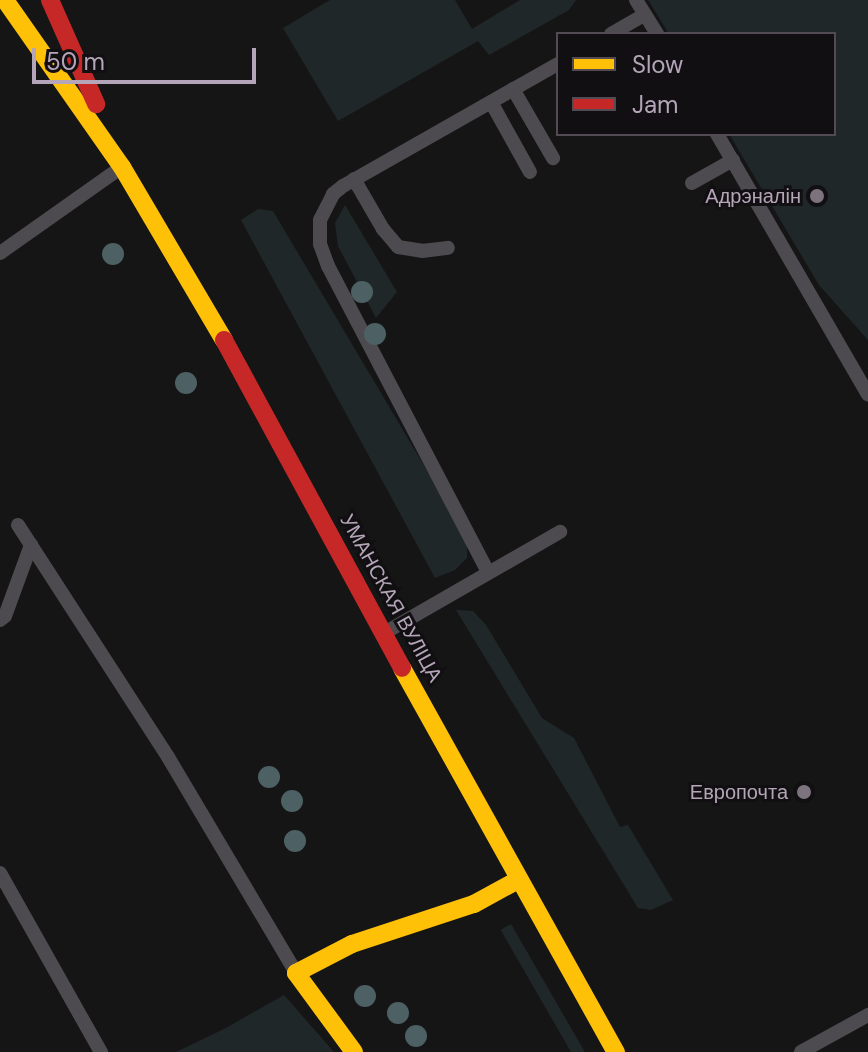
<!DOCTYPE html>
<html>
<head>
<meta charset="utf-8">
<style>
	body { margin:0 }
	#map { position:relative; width:868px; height:1052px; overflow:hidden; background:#151515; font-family:"DM Sans",sans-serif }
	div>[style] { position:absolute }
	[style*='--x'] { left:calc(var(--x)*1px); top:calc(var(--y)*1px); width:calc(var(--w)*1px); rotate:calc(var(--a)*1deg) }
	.green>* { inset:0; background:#202729; transform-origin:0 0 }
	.lane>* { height:14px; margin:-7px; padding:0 7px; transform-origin:7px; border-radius:7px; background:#4e4b50 }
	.slow>* { height:18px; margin:-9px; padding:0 9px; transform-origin:9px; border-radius:9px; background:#ffc107 }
	.jam>* { height:18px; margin:-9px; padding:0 9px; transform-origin:9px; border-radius:9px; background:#c62828 }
	.trees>* { width:22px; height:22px; margin:-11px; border-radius:50%; background:#4d6064 }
	.dots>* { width:22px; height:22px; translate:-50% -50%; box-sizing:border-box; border:4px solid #110f11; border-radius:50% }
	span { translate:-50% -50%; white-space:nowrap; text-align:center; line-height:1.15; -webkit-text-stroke:6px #110f11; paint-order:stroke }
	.poi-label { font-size:20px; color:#b4a5b8 }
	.right { translate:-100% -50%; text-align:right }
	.street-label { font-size:20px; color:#b4a5b8 }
	.legend { position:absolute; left:556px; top:32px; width:280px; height:104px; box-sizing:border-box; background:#110f11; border:2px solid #524b54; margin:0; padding:10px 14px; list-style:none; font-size:24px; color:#b4a5b8 }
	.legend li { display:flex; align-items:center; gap:16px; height:40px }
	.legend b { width:40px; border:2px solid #524b54 }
	.scale { position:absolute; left:32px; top:48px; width:224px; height:36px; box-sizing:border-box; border:4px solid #b4a5b8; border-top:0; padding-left:10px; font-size:24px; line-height:28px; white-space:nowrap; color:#b4a5b8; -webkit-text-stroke:6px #110f11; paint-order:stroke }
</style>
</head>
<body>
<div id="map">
	<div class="green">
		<div style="clip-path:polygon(330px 0,455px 0,472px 29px,520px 0,576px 0,569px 10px,489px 55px,478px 41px,338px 121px,283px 28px)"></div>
		<div style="clip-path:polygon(648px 0,868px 0,868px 340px,819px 285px,729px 134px,834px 134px,834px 34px,669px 34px)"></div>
		<div style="clip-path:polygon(345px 205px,397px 292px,376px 318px,338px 246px,335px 223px)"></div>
		<div style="clip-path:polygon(258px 209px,273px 211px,467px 538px,467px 558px,455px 570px,435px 578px,241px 220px)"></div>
		<div style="clip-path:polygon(456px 610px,473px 611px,486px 625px,542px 718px,574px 738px,620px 827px,628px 825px,673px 900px,651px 910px,638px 908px)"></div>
		<div style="left:511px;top:924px;width:147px;height:12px;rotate:60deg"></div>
		<div style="clip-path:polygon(284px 995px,334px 1052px,176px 1052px,224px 1029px)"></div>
	</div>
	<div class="lane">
		<div style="--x:636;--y:0;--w:40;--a:58"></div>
		<div style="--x:611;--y:34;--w:39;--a:-30"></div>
		<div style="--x:513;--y:89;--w:80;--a:59.9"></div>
		<div style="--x:491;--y:102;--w:80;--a:60.9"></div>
		<div style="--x:717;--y:134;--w:301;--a:59.9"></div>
		<div style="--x:354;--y:179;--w:58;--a:59.9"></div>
		<div style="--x:383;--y:229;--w:23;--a:50"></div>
		<div style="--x:398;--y:247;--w:24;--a:9"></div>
		<div style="--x:422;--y:251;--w:26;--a:-7"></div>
		<div style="--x:692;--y:183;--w:47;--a:-29.3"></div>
		<div style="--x:0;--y:253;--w:146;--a:-35.2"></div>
		<div style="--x:18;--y:525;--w:276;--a:57.1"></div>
		<div style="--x:168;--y:757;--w:251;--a:59.3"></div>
		<div style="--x:488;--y:572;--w:345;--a:-117.6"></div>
		<div style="--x:328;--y:266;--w:23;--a:-110"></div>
		<div style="--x:320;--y:244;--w:24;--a:-90"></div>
		<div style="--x:320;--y:220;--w:29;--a:-63"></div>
		<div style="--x:333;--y:194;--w:13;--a:-39"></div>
		<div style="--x:343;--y:186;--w:247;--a:-29.6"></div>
		<div style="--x:0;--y:620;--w:6;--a:-39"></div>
		<div style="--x:5;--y:616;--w:76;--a:-69.9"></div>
		<div style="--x:386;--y:632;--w:201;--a:-29.9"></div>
		<div style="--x:0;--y:873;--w:206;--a:60.6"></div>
		<div style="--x:801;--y:1052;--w:77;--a:-28.9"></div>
	</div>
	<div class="slow">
		<div style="--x:5;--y:0;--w:204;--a:55"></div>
		<div style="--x:122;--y:167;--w:201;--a:59.5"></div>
		<div style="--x:402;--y:668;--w:440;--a:60.9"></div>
		<div style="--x:354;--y:1052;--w:98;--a:-126.3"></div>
		<div style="--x:296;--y:973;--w:63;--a:-27.4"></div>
		<div style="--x:352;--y:944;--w:128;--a:-18.2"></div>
		<div style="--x:474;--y:904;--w:50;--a:-28.6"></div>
	</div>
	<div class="jam">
		<div style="--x:50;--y:0;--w:114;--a:66.1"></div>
		<div style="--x:224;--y:340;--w:373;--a:61.5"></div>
	</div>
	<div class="trees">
		<div style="left:113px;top:254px"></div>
		<div style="left:362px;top:292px"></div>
		<div style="left:375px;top:334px"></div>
		<div style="left:186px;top:383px"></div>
		<div style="left:269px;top:777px"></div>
		<div style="left:292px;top:801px"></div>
		<div style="left:295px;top:841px"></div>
		<div style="left:365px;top:996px"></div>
		<div style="left:398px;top:1013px"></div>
		<div style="left:416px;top:1036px"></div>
	</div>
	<div class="dots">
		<div style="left:817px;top:196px;background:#7c737f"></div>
		<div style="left:804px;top:792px;background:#7c737f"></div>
	</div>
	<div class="poi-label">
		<span class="right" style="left:801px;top:196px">Адрэналін</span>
		<span class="right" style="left:788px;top:792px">Европочта</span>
	</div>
	<div class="street-label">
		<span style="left:391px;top:598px;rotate:61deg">УМАНСКАЯ ВУЛІЦА</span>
	</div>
	<ul class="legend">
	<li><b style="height:10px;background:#ffc107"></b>Slow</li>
	<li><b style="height:10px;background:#c62828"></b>Jam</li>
	</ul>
	<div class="scale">50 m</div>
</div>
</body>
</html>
